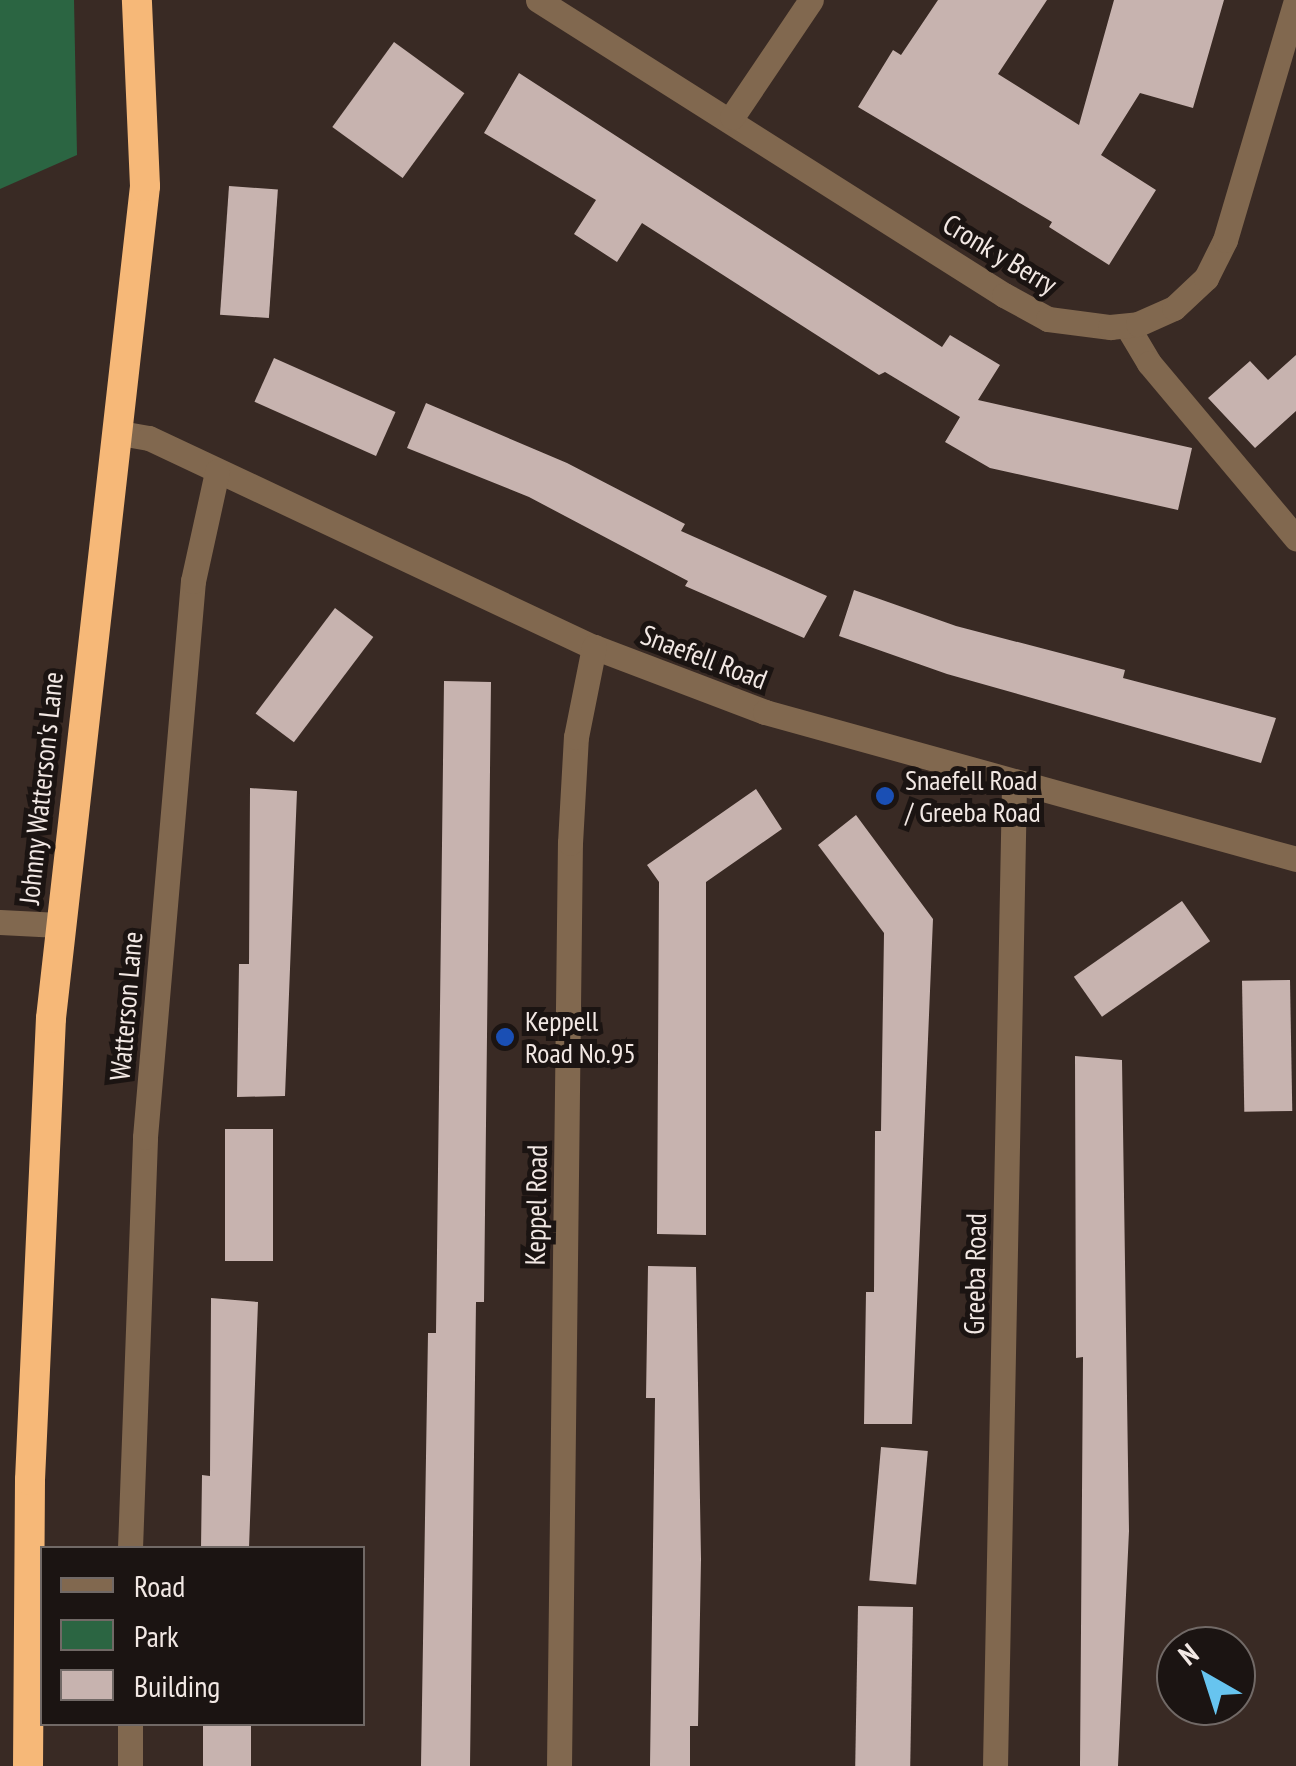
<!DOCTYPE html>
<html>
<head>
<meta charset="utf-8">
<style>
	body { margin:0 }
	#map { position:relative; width:1296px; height:1766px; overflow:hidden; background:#392a24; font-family:"PT Sans Narrow",sans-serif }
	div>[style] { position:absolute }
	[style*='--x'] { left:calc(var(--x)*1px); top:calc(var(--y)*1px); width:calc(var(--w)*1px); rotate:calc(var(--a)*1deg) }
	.green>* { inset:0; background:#2b6542 }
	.building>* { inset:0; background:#c7b3af; transform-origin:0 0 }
	.lane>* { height:25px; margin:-12.5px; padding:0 12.5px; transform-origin:12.5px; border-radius:12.5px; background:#81684f }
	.street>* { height:25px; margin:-12.5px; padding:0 12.5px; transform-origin:12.5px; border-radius:12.5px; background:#81684f }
	.highway>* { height:30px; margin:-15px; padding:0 15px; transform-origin:15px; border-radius:15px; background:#f6b878 }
	.dots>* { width:28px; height:28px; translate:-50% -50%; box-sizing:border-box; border:5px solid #1b1412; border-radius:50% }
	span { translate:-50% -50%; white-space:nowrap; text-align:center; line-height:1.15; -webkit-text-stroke:10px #1b1412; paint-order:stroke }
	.street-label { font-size:28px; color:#f2e8e4 }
	.poi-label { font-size:28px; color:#f2e8e4 }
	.left { translate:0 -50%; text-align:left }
	.legend { position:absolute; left:40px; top:1546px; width:325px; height:180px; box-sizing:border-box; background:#1b1412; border:2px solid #716966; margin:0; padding:12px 18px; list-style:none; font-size:30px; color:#f2e8e4 }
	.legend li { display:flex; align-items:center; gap:20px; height:50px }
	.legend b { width:50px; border:2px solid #716966 }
	.north { position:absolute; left:1156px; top:1626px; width:100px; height:100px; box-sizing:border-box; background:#1b1412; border:2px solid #716966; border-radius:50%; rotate:321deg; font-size:28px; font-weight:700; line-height:40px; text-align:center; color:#f2e8e4 }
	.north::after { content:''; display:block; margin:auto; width:35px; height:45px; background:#67c4ef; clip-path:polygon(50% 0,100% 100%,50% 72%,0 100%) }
</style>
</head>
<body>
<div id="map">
	<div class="green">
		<div style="clip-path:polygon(0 0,74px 0,77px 155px,0 189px)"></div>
	</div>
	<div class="building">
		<div style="clip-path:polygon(938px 0,1047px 0,998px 74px,1079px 125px,1114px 0,1224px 0,1193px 108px,1140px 93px,1101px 155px,1156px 190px,1109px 265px,1049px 227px,1052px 222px,858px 107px,893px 50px,901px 55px)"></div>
		<div style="left:394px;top:42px;width:87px;height:105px;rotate:36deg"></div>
		<div style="clip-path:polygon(519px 73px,942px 347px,950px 335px,1000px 365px,978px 400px,1192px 448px,1178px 510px,990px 468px,945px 442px,960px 417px,885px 372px,879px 375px,642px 223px,617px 262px,574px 234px,596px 200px,484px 133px)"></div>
		<div style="left:229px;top:186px;width:49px;height:129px;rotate:4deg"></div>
		<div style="clip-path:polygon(1296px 355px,1296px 411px,1255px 448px,1208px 398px,1250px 361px,1268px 380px)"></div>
		<div style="left:274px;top:358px;width:133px;height:48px;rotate:24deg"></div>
		<div style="clip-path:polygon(426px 403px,567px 463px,685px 524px,681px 531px,827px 596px,804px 638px,685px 586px,688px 581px,529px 497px,407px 448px)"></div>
		<div style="clip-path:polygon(854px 590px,956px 626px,1125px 670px,1123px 678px,1276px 718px,1261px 763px,947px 674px,839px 636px)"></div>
		<div style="left:335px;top:608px;width:48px;height:132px;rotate:37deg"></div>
		<div style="clip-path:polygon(444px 681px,491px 682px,484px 1302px,476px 1302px,470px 1766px,421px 1766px,428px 1333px,436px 1333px)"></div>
		<div style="clip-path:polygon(250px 788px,297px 791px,285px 1096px,237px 1097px,239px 964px,249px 964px)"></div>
		<div style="clip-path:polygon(756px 789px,782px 829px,706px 882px,706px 1235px,657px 1234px,659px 882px,647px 865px)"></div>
		<div style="clip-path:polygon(856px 815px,933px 919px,912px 1424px,864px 1424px,866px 1292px,874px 1292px,875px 1131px,881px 1131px,884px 933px,818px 845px)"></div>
		<div style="left:1182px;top:901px;width:49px;height:132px;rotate:55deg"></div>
		<div style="left:1290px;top:980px;width:131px;height:48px;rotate:89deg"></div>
		<div style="clip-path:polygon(1075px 1056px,1122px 1060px,1129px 1531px,1118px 1766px,1080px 1766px,1083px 1357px,1076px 1358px)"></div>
		<div style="left:225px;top:1129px;width:48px;height:132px"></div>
		<div style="clip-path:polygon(648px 1266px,696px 1267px,701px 1559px,698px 1726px,690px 1726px,690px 1766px,650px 1766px,655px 1398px,646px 1398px)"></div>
		<div style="clip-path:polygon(211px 1298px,258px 1302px,249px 1548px,201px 1548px,202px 1475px,210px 1476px)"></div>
		<div style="left:881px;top:1447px;width:47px;height:134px;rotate:5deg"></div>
		<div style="left:858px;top:1606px;width:55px;height:160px;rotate:1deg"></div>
		<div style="left:203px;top:1724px;width:48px;height:42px"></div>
	</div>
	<div class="lane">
		<div style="--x:1127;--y:326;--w:43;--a:59.3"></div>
		<div style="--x:1149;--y:363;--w:229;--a:50"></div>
		<div style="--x:0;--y:922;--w:59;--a:2.9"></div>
	</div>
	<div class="street">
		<div style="--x:538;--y:0;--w:552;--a:32.34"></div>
		<div style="--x:1004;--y:295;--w:50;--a:28.6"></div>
		<div style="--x:1048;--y:319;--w:63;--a:7.4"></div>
		<div style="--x:1110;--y:327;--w:28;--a:-6"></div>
		<div style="--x:1138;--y:324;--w:39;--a:-24"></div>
		<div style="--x:1174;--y:308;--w:44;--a:-43.2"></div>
		<div style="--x:1206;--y:278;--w:42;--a:-63.4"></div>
		<div style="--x:1225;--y:240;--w:249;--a:-73.5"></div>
		<div style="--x:732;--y:117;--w:141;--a:-56"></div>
		<div style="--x:120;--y:433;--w:29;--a:10"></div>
		<div style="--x:149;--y:438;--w:492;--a:25.2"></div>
		<div style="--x:594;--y:647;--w:183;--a:20.8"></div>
		<div style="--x:765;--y:712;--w:551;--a:15.47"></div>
		<div style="--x:130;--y:1548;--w:411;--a:-87.9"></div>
		<div style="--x:145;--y:1137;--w:558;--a:-85.07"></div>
		<div style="--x:193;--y:581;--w:112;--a:-77.6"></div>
		<div style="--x:130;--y:1766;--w:42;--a:-90"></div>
		<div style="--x:559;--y:1766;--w:923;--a:-89.32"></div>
		<div style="--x:570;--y:843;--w:106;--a:-86.8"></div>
		<div style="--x:576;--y:737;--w:92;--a:-78.7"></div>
		<div style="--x:995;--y:1766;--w:982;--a:-88.89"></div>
	</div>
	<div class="highway">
		<div style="--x:28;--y:1766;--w:286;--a:-89.6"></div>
		<div style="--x:30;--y:1480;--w:462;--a:-87.4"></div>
		<div style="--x:51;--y:1018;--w:837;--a:-83.55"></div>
		<div style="--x:145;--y:186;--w:186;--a:-92.5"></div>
	</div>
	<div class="dots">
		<div style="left:885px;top:796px;background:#1a4fb4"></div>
		<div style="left:505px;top:1037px;background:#1a4fb4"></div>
	</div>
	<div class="street-label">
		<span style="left:1000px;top:254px;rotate:31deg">Cronk y Berry</span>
		<span style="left:704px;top:657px;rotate:21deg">Snaefell Road</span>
		<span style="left:41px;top:788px;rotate:-84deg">Johnny Watterson's Lane</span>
		<span style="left:126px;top:1006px;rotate:-85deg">Watterson Lane</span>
		<span style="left:536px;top:1205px;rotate:-89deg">Keppel Road</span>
		<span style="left:975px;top:1274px;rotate:-89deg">Greeba Road</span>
	</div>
	<div class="poi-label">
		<span class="left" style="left:905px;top:796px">Snaefell Road<br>/ Greeba Road</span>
		<span class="left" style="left:525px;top:1037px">Keppell<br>Road No.95</span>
	</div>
	<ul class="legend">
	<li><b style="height:12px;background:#81684f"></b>Road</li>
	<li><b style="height:28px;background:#2b6542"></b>Park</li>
	<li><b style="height:28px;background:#c7b3af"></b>Building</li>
	</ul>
	<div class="north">N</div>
</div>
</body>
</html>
